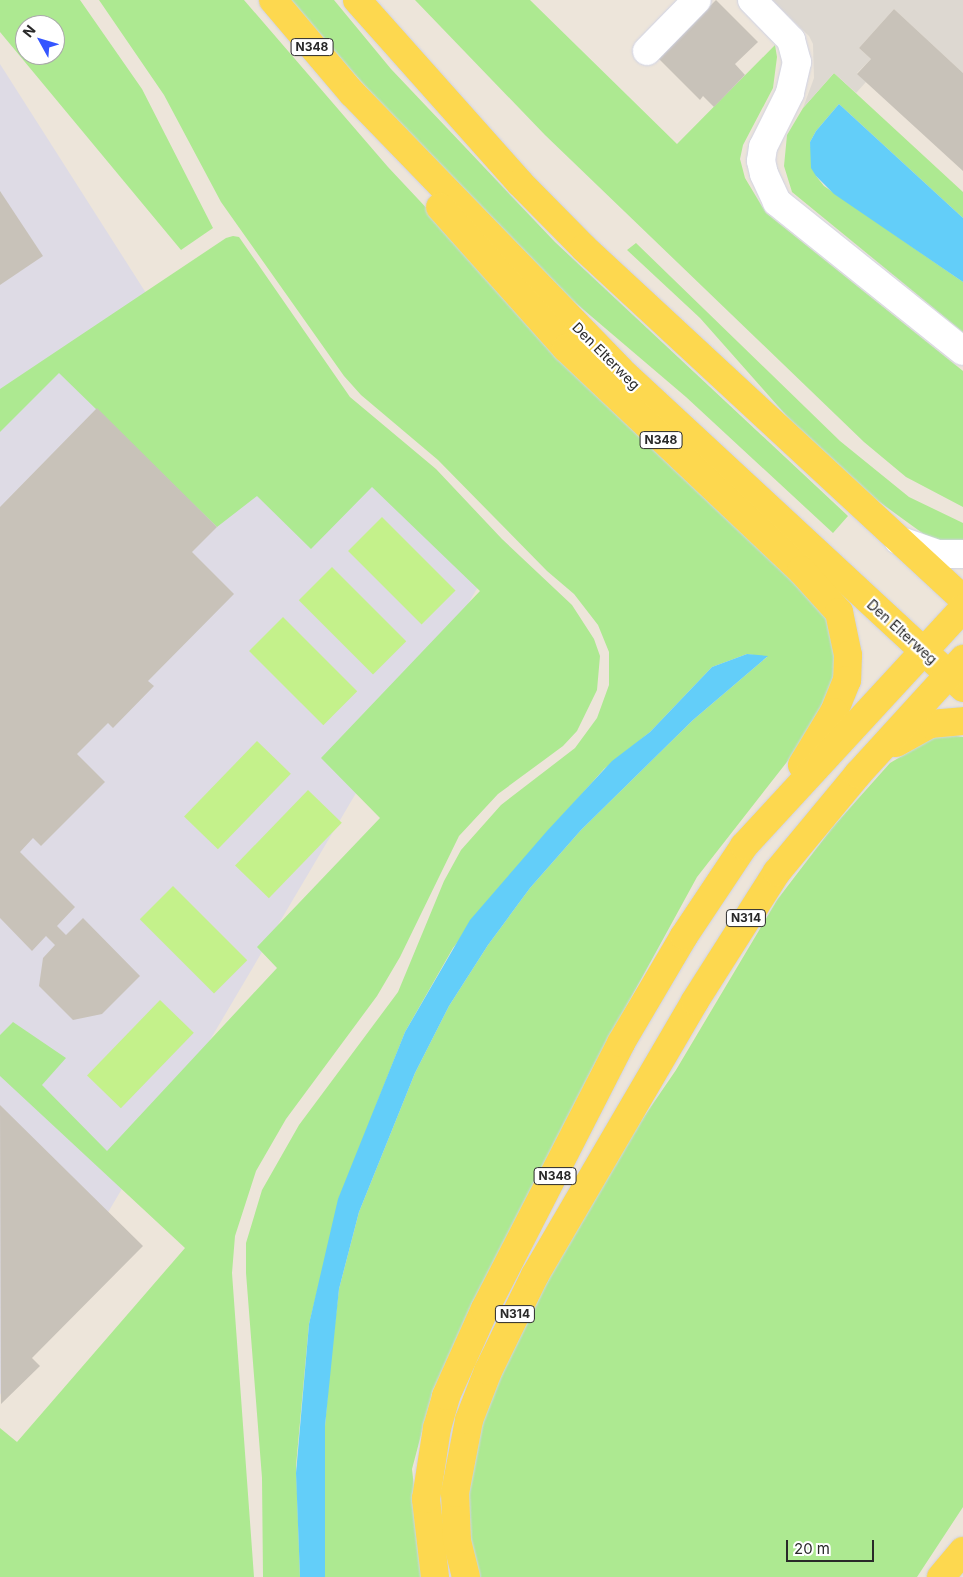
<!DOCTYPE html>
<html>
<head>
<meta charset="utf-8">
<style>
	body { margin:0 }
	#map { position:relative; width:963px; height:1577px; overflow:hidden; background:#ede5da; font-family:Inter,sans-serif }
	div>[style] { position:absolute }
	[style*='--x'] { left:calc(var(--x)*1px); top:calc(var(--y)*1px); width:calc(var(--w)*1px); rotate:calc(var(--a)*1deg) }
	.industrial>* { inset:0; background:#dedbe5 }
	.green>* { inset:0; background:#ade991 }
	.pitch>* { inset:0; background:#c4f18b; transform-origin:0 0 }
	.plaza>* { inset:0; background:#ddd8d1 }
	.water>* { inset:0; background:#63cef9 }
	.building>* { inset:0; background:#c8c2b9 }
	.roads { filter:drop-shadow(0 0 1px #cfd2e4) drop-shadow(0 0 1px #cfd2e4) }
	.minor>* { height:28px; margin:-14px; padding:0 14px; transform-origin:14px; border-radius:14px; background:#fff }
	.major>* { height:28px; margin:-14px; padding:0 14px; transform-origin:14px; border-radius:14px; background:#fdd84f }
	span { translate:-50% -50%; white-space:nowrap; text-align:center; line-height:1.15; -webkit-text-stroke:4.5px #fff; paint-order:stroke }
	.shield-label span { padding:1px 4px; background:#fff; border:1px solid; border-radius:4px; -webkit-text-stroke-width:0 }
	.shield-label { font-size:12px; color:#292929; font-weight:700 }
	.street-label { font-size:14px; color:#292929 }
	.north { position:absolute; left:15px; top:15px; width:50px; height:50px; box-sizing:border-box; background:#fff; border:1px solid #a9a9a9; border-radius:50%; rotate:309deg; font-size:14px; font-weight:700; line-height:20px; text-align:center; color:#292929 }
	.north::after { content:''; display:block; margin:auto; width:18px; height:22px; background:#3556ff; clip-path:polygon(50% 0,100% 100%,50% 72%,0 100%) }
	.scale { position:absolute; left:786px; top:1540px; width:88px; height:22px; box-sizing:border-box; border:2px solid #292929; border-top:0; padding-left:6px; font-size:15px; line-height:18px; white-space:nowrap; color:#292929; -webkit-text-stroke:4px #fff; paint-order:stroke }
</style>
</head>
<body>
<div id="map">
	<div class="industrial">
		<div style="clip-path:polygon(0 64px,146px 293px,488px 570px,0 1395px)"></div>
	</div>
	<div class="green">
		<div style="clip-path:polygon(evenodd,0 0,80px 0,142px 89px,213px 228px,181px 250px,0 32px,0 0,25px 25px,55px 25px,55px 55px,25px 55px,25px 25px)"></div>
		<div style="clip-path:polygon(99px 0,244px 0,388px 167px,566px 357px,797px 577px,830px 619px,838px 670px,808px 735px,697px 877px,591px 1071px,433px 1390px,412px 1469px,424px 1577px,325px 1577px,325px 1426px,331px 1356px,339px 1289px,359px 1212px,415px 1073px,449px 1006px,488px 945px,530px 888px,581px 830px,693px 720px,767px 657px,747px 654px,712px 667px,650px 732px,604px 769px,516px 868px,453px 948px,405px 1032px,375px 1108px,322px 1272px,309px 1324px,296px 1466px,300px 1577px,263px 1577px,262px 1478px,246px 1273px,246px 1243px,262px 1190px,299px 1125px,398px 992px,444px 881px,461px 850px,501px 805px,575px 748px,597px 718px,609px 685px,609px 652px,598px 625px,574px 594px,547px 571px,438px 460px,361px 395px,344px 376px,221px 202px,164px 95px)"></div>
		<div style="clip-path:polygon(289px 0,334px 0,391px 69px,555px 242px,848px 516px,833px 533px,686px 397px,551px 282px,396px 121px)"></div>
		<div style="clip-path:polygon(415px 0,530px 0,677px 144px,775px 45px,777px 57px,773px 88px,743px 145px,740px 159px,745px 178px,766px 213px,963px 371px,963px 507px,906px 477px,864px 442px,545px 135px)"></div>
		<div style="clip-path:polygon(834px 73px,963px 192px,963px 218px,839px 104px,816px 131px,810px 142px,816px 176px,824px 186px,963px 282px,963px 332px,792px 192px,784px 166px,787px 135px,803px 108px)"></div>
		<div style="clip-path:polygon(233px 236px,239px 237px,350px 397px,436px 469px,502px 539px,572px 605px,594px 639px,600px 656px,597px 690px,577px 731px,563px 746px,498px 794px,459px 836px,400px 957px,377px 996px,286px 1119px,256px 1171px,235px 1236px,232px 1273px,254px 1577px,0 1577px,0 1428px,17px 1442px,185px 1248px,0 1076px,0 1035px,13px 1022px,66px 1058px,42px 1085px,107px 1151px,277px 968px,257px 947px,380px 818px,321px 758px,480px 591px,372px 487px,311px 549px,257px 496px,217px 527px,59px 373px,0 432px,0 389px,226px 238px)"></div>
		<div style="clip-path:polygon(636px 243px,840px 441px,909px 497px,963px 523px,963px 541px,939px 541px,925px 535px,874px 498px,792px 422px,700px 318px,627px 250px)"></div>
		<div style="clip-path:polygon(950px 735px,963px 737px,963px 1507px,917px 1577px,477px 1577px,471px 1557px,468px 1485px,481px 1417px,516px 1333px,613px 1162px,676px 1070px,777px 900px,832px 828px,890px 763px,934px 737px)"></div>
	</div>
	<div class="pitch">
		<div style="left:382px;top:517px;width:104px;height:48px;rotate:45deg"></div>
		<div style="left:332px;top:567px;width:105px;height:47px;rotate:45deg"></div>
		<div style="left:283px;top:617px;width:105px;height:48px;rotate:45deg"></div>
		<div style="left:257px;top:741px;width:47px;height:105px;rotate:44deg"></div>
		<div style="left:308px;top:790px;width:47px;height:105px;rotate:44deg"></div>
		<div style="left:173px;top:886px;width:105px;height:47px;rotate:45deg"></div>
		<div style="left:160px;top:1000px;width:47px;height:105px;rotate:44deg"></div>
	</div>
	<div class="plaza">
		<div style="clip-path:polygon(772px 0,963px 0,963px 73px,894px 9px,859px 48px,871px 59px,857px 73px,866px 82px,856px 93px,834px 73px,803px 108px,814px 78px,813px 44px,809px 36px)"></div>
	</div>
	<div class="water">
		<div style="clip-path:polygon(839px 104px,963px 218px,963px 282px,834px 194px,816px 176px,811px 168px,810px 142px,816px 131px)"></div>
		<div style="clip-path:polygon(747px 654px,768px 656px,693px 720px,581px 830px,530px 888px,488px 945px,449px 1006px,415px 1073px,359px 1212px,339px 1289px,325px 1426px,325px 1577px,300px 1577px,296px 1473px,309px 1324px,338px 1199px,405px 1032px,470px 920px,547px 831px,612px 761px,650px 732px,712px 667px)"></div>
	</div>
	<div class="building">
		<div style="clip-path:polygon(716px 0,758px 42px,735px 64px,745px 75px,714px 107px,703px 96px,700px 100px,658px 58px)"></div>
		<div style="clip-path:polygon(894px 9px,963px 73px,963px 171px,857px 74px,871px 59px,859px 48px)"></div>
		<div style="clip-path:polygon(0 191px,43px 256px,0 285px)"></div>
		<div style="clip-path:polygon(97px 408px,217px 527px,192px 552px,234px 594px,148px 681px,154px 686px,113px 728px,108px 723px,77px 754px,105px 782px,41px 846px,33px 838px,20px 852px,75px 907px,57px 926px,66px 935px,83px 918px,140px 976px,102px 1014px,73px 1020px,39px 986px,43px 958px,55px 945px,46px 936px,32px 951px,0 918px,0 507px)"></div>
		<div style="clip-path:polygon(0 1105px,143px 1246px,32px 1358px,40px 1366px,1px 1404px)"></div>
	</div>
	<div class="roads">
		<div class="minor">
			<div style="--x:752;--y:0;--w:56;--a:45.7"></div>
			<div style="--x:791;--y:40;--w:23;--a:75"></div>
			<div style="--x:797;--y:62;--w:32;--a:103"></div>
			<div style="--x:790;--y:93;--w:60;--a:116.6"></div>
			<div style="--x:763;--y:147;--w:14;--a:98"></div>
			<div style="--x:761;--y:161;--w:13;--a:77"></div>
			<div style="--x:764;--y:174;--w:31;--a:65"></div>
			<div style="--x:777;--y:202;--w:238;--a:38.7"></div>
			<div style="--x:647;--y:51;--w:71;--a:-45.6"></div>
			<div style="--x:898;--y:540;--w:42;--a:19.3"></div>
			<div style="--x:938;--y:554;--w:25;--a:0"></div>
		</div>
		<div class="major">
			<div style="--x:273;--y:0;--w:122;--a:49.7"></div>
			<div style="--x:352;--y:93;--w:385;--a:45.9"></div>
			<div style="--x:620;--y:370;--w:468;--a:42.8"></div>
			<div style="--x:357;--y:0;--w:245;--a:48.3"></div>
			<div style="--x:520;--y:183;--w:91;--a:45.4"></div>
			<div style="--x:584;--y:248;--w:517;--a:42.8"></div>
			<div style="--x:440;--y:207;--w:189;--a:48.2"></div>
			<div style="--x:566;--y:348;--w:323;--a:43.4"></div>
			<div style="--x:801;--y:570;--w:57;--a:47.9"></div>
			<div style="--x:839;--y:612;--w:44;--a:78.2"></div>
			<div style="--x:848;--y:655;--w:25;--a:92"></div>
			<div style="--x:847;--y:680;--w:35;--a:112"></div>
			<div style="--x:834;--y:712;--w:62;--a:121.1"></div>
			<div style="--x:896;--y:743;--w:39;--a:-29"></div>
			<div style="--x:930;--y:724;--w:33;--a:-5"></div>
			<div style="--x:435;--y:1577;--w:79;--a:-96.6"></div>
			<div style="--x:426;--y:1499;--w:72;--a:-81.2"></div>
			<div style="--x:437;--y:1428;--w:33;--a:-74"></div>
			<div style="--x:446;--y:1396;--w:95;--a:-65.9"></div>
			<div style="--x:485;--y:1309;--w:299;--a:-62.9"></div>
			<div style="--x:621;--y:1043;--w:124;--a:-59.5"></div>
			<div style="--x:684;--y:936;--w:108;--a:-56.3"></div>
			<div style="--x:744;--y:846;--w:323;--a:-47.3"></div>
			<div style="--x:466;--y:1577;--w:38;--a:-104"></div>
			<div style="--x:457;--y:1540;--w:47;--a:-92.4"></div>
			<div style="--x:455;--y:1493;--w:74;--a:-79.1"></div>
			<div style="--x:469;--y:1420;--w:53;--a:-68.8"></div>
			<div style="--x:488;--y:1371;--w:107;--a:-63.9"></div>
			<div style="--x:535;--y:1275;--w:317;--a:-59.7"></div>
			<div style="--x:695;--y:1001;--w:153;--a:-57.6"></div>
			<div style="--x:777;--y:872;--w:127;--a:-50.4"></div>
			<div style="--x:858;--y:774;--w:156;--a:-47.6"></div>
			<div style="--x:941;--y:1577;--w:34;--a:-50"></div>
		</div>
	</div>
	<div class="shield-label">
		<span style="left:312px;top:47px">N348</span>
		<span style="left:661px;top:440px">N348</span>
		<span style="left:746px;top:918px">N314</span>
		<span style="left:555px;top:1176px">N348</span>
		<span style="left:515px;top:1314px">N314</span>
	</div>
	<div class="street-label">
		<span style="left:606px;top:356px;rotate:45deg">Den Elterweg</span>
		<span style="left:902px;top:632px;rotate:42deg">Den Elterweg</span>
	</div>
	<div class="north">N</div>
	<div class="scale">20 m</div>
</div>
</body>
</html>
